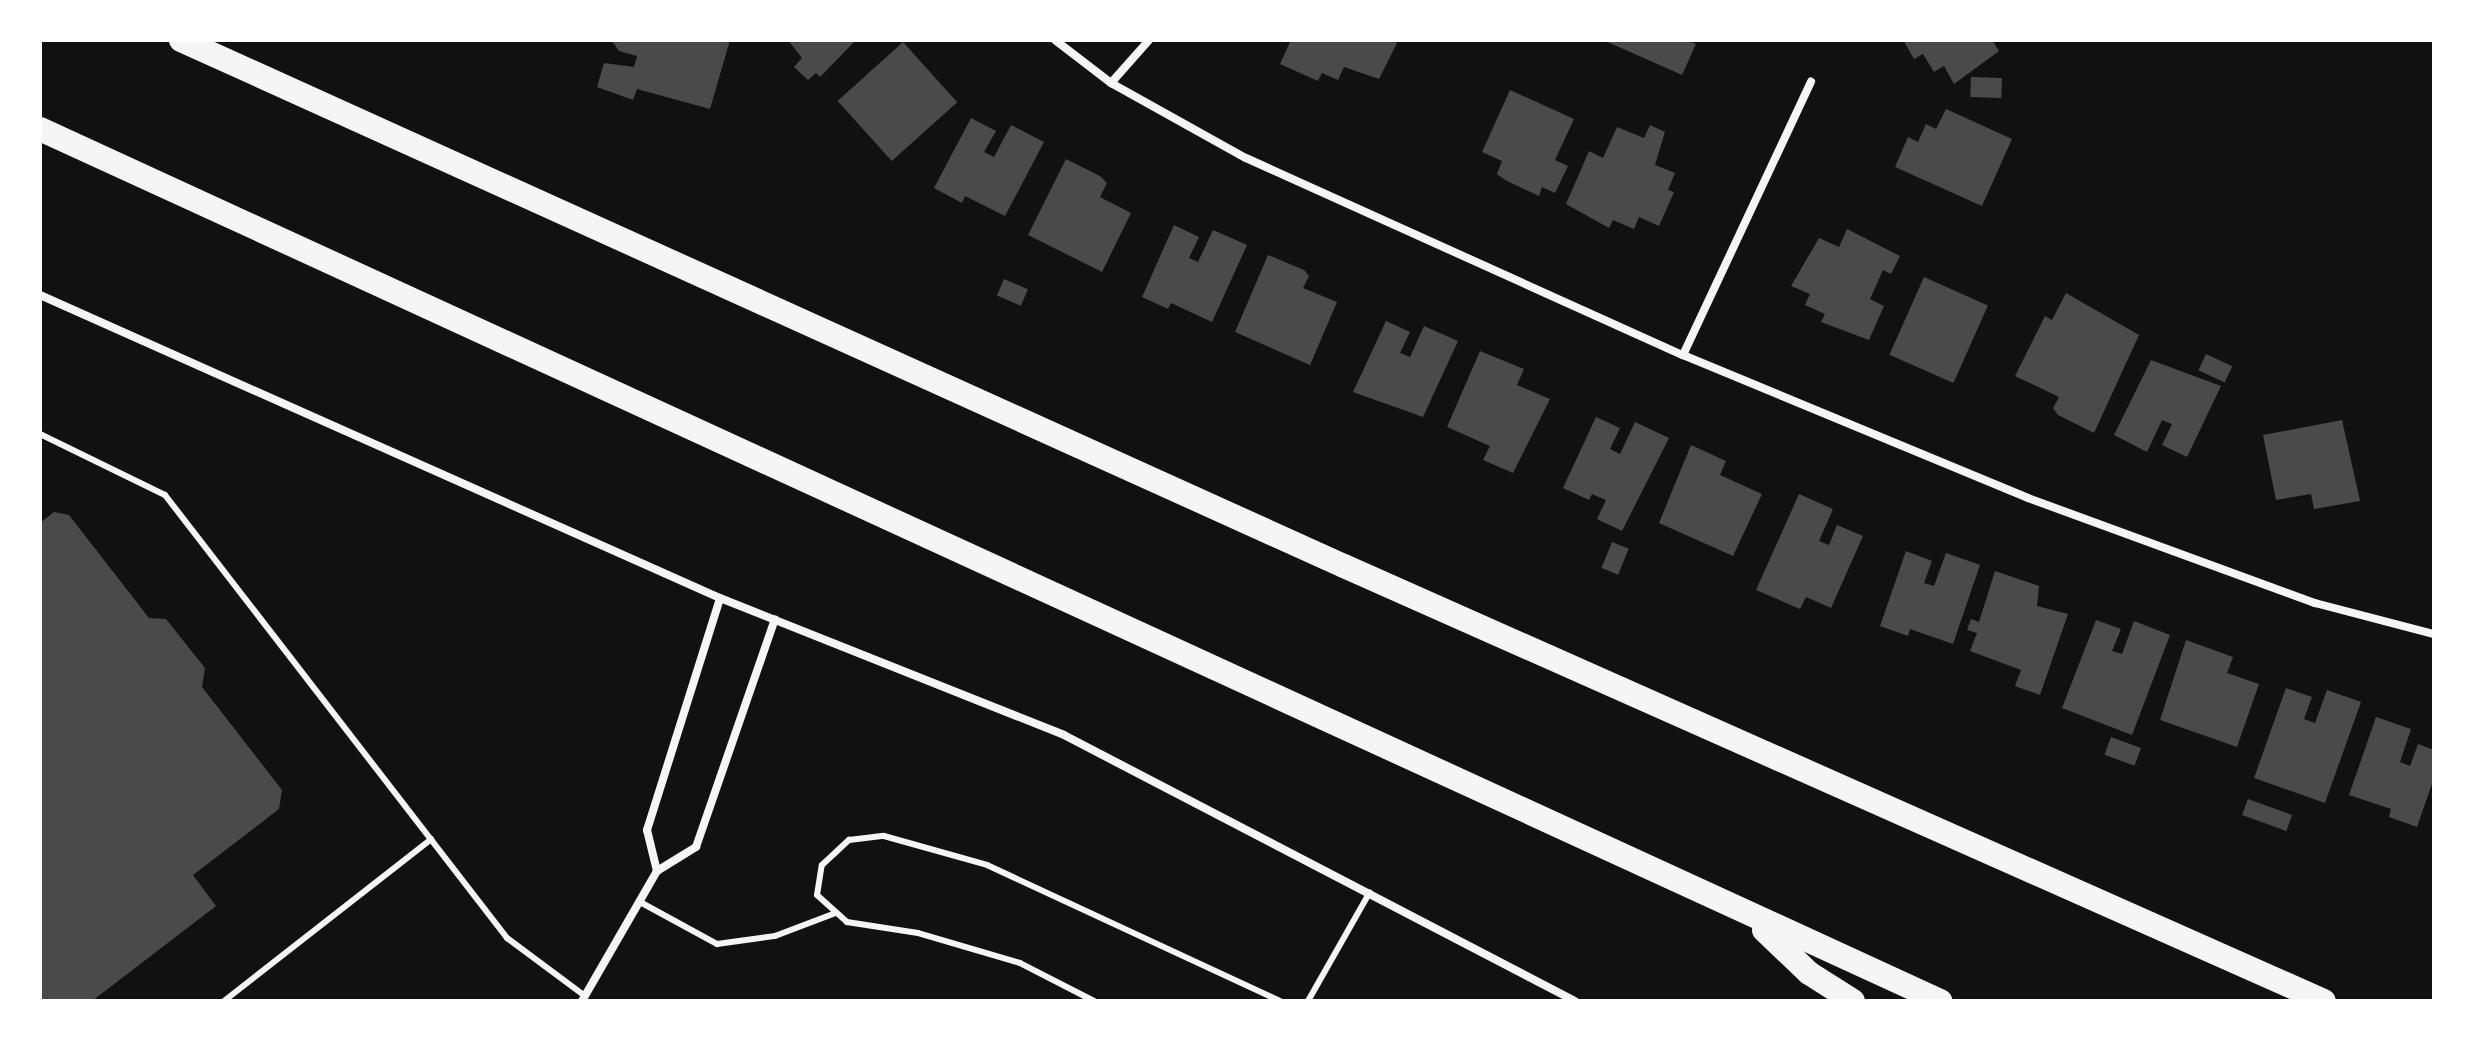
<!DOCTYPE html>
<html>
<head>
<meta charset="utf-8">
<style>
	body { margin:0 }
	#map { position:relative; width:2474px; height:1041px; overflow:hidden; background:#111; font-family:"Source Sans 3",sans-serif }
	div>[style] { position:absolute }
	[style*='--x'] { left:calc(var(--x)*1px); top:calc(var(--y)*1px); width:calc(var(--w)*1px); rotate:calc(var(--a)*1deg) }
	.building>* { inset:0; background:#4a4a4a; transform-origin:0 0 }
	.service>* { height:6px; margin:-3px; padding:0 3px; transform-origin:3px; border-radius:3px; background:#f5f5f5 }
	.minor>* { height:8px; margin:-4px; padding:0 4px; transform-origin:4px; border-radius:4px; background:#f5f5f5 }
	.motorway>* { height:24px; margin:-12px; padding:0 12px; transform-origin:12px; border-radius:12px; background:#f5f5f5 }
	span { translate:-50% -50%; white-space:nowrap; text-align:center; line-height:1.15; -webkit-text-stroke:6px #fff; paint-order:stroke }
	.frame { position:absolute; inset:0; border:42px solid #fff; pointer-events:none }
</style>
</head>
<body>
<div id="map">
	<div class="building">
		<div style="clip-path:polygon(611px 40px,730px 40px,710px 109px,637px 89px,633px 100px,597px 87px,604px 63px,634px 67px,637px 56px,619px 51px)"></div>
		<div style="clip-path:polygon(788px 40px,856px 40px,820px 77px,816px 73px,808px 80px,794px 67px,802px 58px)"></div>
		<div style="clip-path:polygon(1291px 40px,1391px 40px,1397px 43px,1379px 79px,1344px 67px,1338px 80px,1322px 73px,1318px 81px,1280px 64px)"></div>
		<div style="clip-path:polygon(1603px 40px,1686px 40px,1696px 44px,1682px 75px)"></div>
		<div style="clip-path:polygon(1903px 40px,1992px 40px,1999px 51px,1954px 84px,1944px 66px,1934px 72px,1923px 54px,1914px 59px)"></div>
		<div style="left:903px;top:42px;width:81px;height:88px;rotate:48deg"></div>
		<div style="left:1971px;top:77px;width:31px;height:20px;rotate:2deg"></div>
		<div style="clip-path:polygon(1510px 90px,1574px 119px,1555px 160px,1568px 166px,1555px 193px,1542px 187px,1539px 196px,1505px 180px,1497px 174px,1502px 161px,1482px 152px)"></div>
		<div style="clip-path:polygon(1946px 109px,2012px 139px,1982px 206px,1895px 167px,1908px 137px,1918px 142px,1926px 124px,1936px 129px)"></div>
		<div style="clip-path:polygon(971px 118px,996px 131px,984px 152px,994px 157px,1011px 125px,1044px 142px,1005px 216px,965px 196px,962px 203px,934px 188px)"></div>
		<div style="clip-path:polygon(1650px 125px,1665px 132px,1655px 165px,1675px 173px,1668px 190px,1674px 192px,1659px 226px,1639px 217px,1634px 229px,1613px 220px,1609px 228px,1566px 204px,1589px 151px,1603px 158px,1617px 127px,1644px 138px)"></div>
		<div style="clip-path:polygon(1066px 159px,1100px 176px,1107px 183px,1100px 197px,1131px 213px,1102px 272px,1028px 235px)"></div>
		<div style="clip-path:polygon(1174px 225px,1199px 237px,1189px 258px,1198px 262px,1213px 230px,1247px 245px,1212px 322px,1171px 303px,1168px 309px,1142px 297px)"></div>
		<div style="clip-path:polygon(1847px 229px,1900px 256px,1891px 274px,1883px 270px,1870px 299px,1884px 306px,1869px 340px,1821px 322px,1825px 314px,1805px 305px,1810px 294px,1791px 286px,1819px 238px,1839px 247px)"></div>
		<div style="clip-path:polygon(1268px 255px,1304px 270px,1309px 276px,1303px 288px,1337px 302px,1310px 365px,1235px 332px)"></div>
		<div style="left:1924px;top:277px;width:70px;height:85px;rotate:24deg"></div>
		<div style="left:1004px;top:279px;width:26px;height:18px;rotate:23deg"></div>
		<div style="clip-path:polygon(2066px 293px,2139px 335px,2094px 433px,2058px 415px,2053px 408px,2059px 397px,2015px 376px,2045px 316px,2052px 320px)"></div>
		<div style="clip-path:polygon(1386px 321px,1410px 332px,1400px 353px,1410px 357px,1424px 326px,1458px 341px,1423px 417px,1353px 392px)"></div>
		<div style="clip-path:polygon(1480px 351px,1524px 369px,1517px 385px,1550px 399px,1513px 473px,1483px 460px,1490px 446px,1447px 427px)"></div>
		<div style="left:2206px;top:354px;width:29px;height:18px;rotate:25deg"></div>
		<div style="clip-path:polygon(2151px 360px,2221px 386px,2187px 457px,2162px 445px,2172px 424px,2162px 420px,2147px 452px,2114px 435px)"></div>
		<div style="clip-path:polygon(1596px 417px,1620px 428px,1610px 449px,1620px 454px,1635px 422px,1669px 438px,1622px 531px,1597px 519px,1606px 500px,1592px 494px,1589px 500px,1563px 488px)"></div>
		<div style="clip-path:polygon(2342px 420px,2360px 501px,2314px 509px,2311px 494px,2276px 500px,2263px 435px)"></div>
		<div style="clip-path:polygon(1691px 445px,1726px 461px,1720px 475px,1762px 494px,1733px 556px,1659px 523px)"></div>
		<div style="clip-path:polygon(1799px 494px,1833px 509px,1819px 541px,1829px 545px,1837px 525px,1863px 536px,1831px 608px,1806px 597px,1800px 609px,1756px 590px)"></div>
		<div style="clip-path:polygon(54px 512px,69px 515px,149px 618px,166px 619px,205px 668px,202px 687px,282px 790px,279px 809px,193px 875px,216px 906px,92px 1001px,40px 1001px,40px 523px)"></div>
		<div style="left:1612px;top:542px;width:18px;height:28px;rotate:22deg"></div>
		<div style="clip-path:polygon(1906px 551px,1932px 561px,1924px 583px,1934px 586px,1946px 553px,1980px 565px,1953px 644px,1910px 629px,1908px 636px,1880px 626px)"></div>
		<div style="clip-path:polygon(1995px 571px,2039px 586px,2037px 606px,2068px 614px,2040px 695px,2015px 686px,2021px 670px,1970px 651px,1977px 633px,1967px 630px,1971px 619px,1979px 622px)"></div>
		<div style="clip-path:polygon(2096px 620px,2121px 629px,2112px 651px,2122px 654px,2134px 621px,2170px 635px,2132px 735px,2062px 708px)"></div>
		<div style="clip-path:polygon(2186px 640px,2233px 657px,2227px 673px,2259px 684px,2237px 747px,2160px 720px)"></div>
		<div style="clip-path:polygon(2286px 688px,2312px 697px,2304px 719px,2315px 723px,2327px 690px,2361px 702px,2325px 803px,2254px 778px)"></div>
		<div style="clip-path:polygon(2376px 717px,2411px 729px,2400px 762px,2410px 766px,2418px 744px,2434px 750px,2434px 778px,2417px 827px,2389px 817px,2391px 809px,2349px 795px)"></div>
		<div style="left:2111px;top:737px;width:32px;height:19px;rotate:20deg"></div>
		<div style="left:2248px;top:799px;width:47px;height:17px;rotate:20deg"></div>
	</div>
	<div class="service">
		<div style="--x:40;--y:434;--w:139;--a:26"></div>
		<div style="--x:165;--y:495;--w:560;--a:52.33"></div>
		<div style="--x:507;--y:938;--w:97;--a:36.6"></div>
		<div style="--x:640;--y:902;--w:88;--a:28.6"></div>
		<div style="--x:717;--y:944;--w:59;--a:-7.9"></div>
		<div style="--x:775;--y:936;--w:62;--a:-20.8"></div>
		<div style="--x:224;--y:1001;--w:263;--a:-38"></div>
		<div style="--x:1094;--y:1001;--w:83;--a:-152.8"></div>
		<div style="--x:1020;--y:963;--w:106;--a:-163.6"></div>
		<div style="--x:918;--y:933;--w:72;--a:-171.2"></div>
		<div style="--x:847;--y:922;--w:40;--a:-138"></div>
		<div style="--x:817;--y:895;--w:30;--a:-81"></div>
		<div style="--x:822;--y:865;--w:37;--a:-43"></div>
		<div style="--x:849;--y:840;--w:35;--a:-7"></div>
		<div style="--x:884;--y:836;--w:107;--a:15.7"></div>
		<div style="--x:987;--y:865;--w:323;--a:24.9"></div>
		<div style="--x:1308;--y:1001;--w:125;--a:-60.4"></div>
	</div>
	<div class="minor">
		<div style="--x:1055;--y:40;--w:71;--a:37.5"></div>
		<div style="--x:1111;--y:83;--w:154;--a:29.1"></div>
		<div style="--x:1246;--y:158;--w:479;--a:24.3"></div>
		<div style="--x:1683;--y:355;--w:373;--a:22.5"></div>
		<div style="--x:2028;--y:498;--w:306;--a:20.1"></div>
		<div style="--x:2315;--y:603;--w:123;--a:14.6"></div>
		<div style="--x:1111;--y:83;--w:57;--a:-48.5"></div>
		<div style="--x:40;--y:295;--w:744;--a:24.02"></div>
		<div style="--x:720;--y:598;--w:370;--a:21.7"></div>
		<div style="--x:1064;--y:735;--w:576;--a:27.5"></div>
		<div style="--x:1683;--y:355;--w:302;--a:-64.9"></div>
		<div style="--x:657;--y:871;--w:42;--a:-103.7"></div>
		<div style="--x:647;--y:830;--w:243;--a:-72.5"></div>
		<div style="--x:582;--y:1001;--w:150;--a:-60"></div>
		<div style="--x:657;--y:871;--w:46;--a:-31.6"></div>
		<div style="--x:696;--y:847;--w:241;--a:-70.9"></div>
	</div>
	<div class="motorway">
		<div style="--x:181;--y:40;--w:1276;--a:24.34"></div>
		<div style="--x:1344;--y:566;--w:1072;--a:23.94"></div>
		<div style="--x:40;--y:129;--w:2091;--a:24.65"></div>
		<div style="--x:1764;--y:930;--w:62;--a:43.7"></div>
		<div style="--x:1809;--y:973;--w:52;--a:32.5"></div>
	</div>
	<div class="frame"></div>
</div>
</body>
</html>
